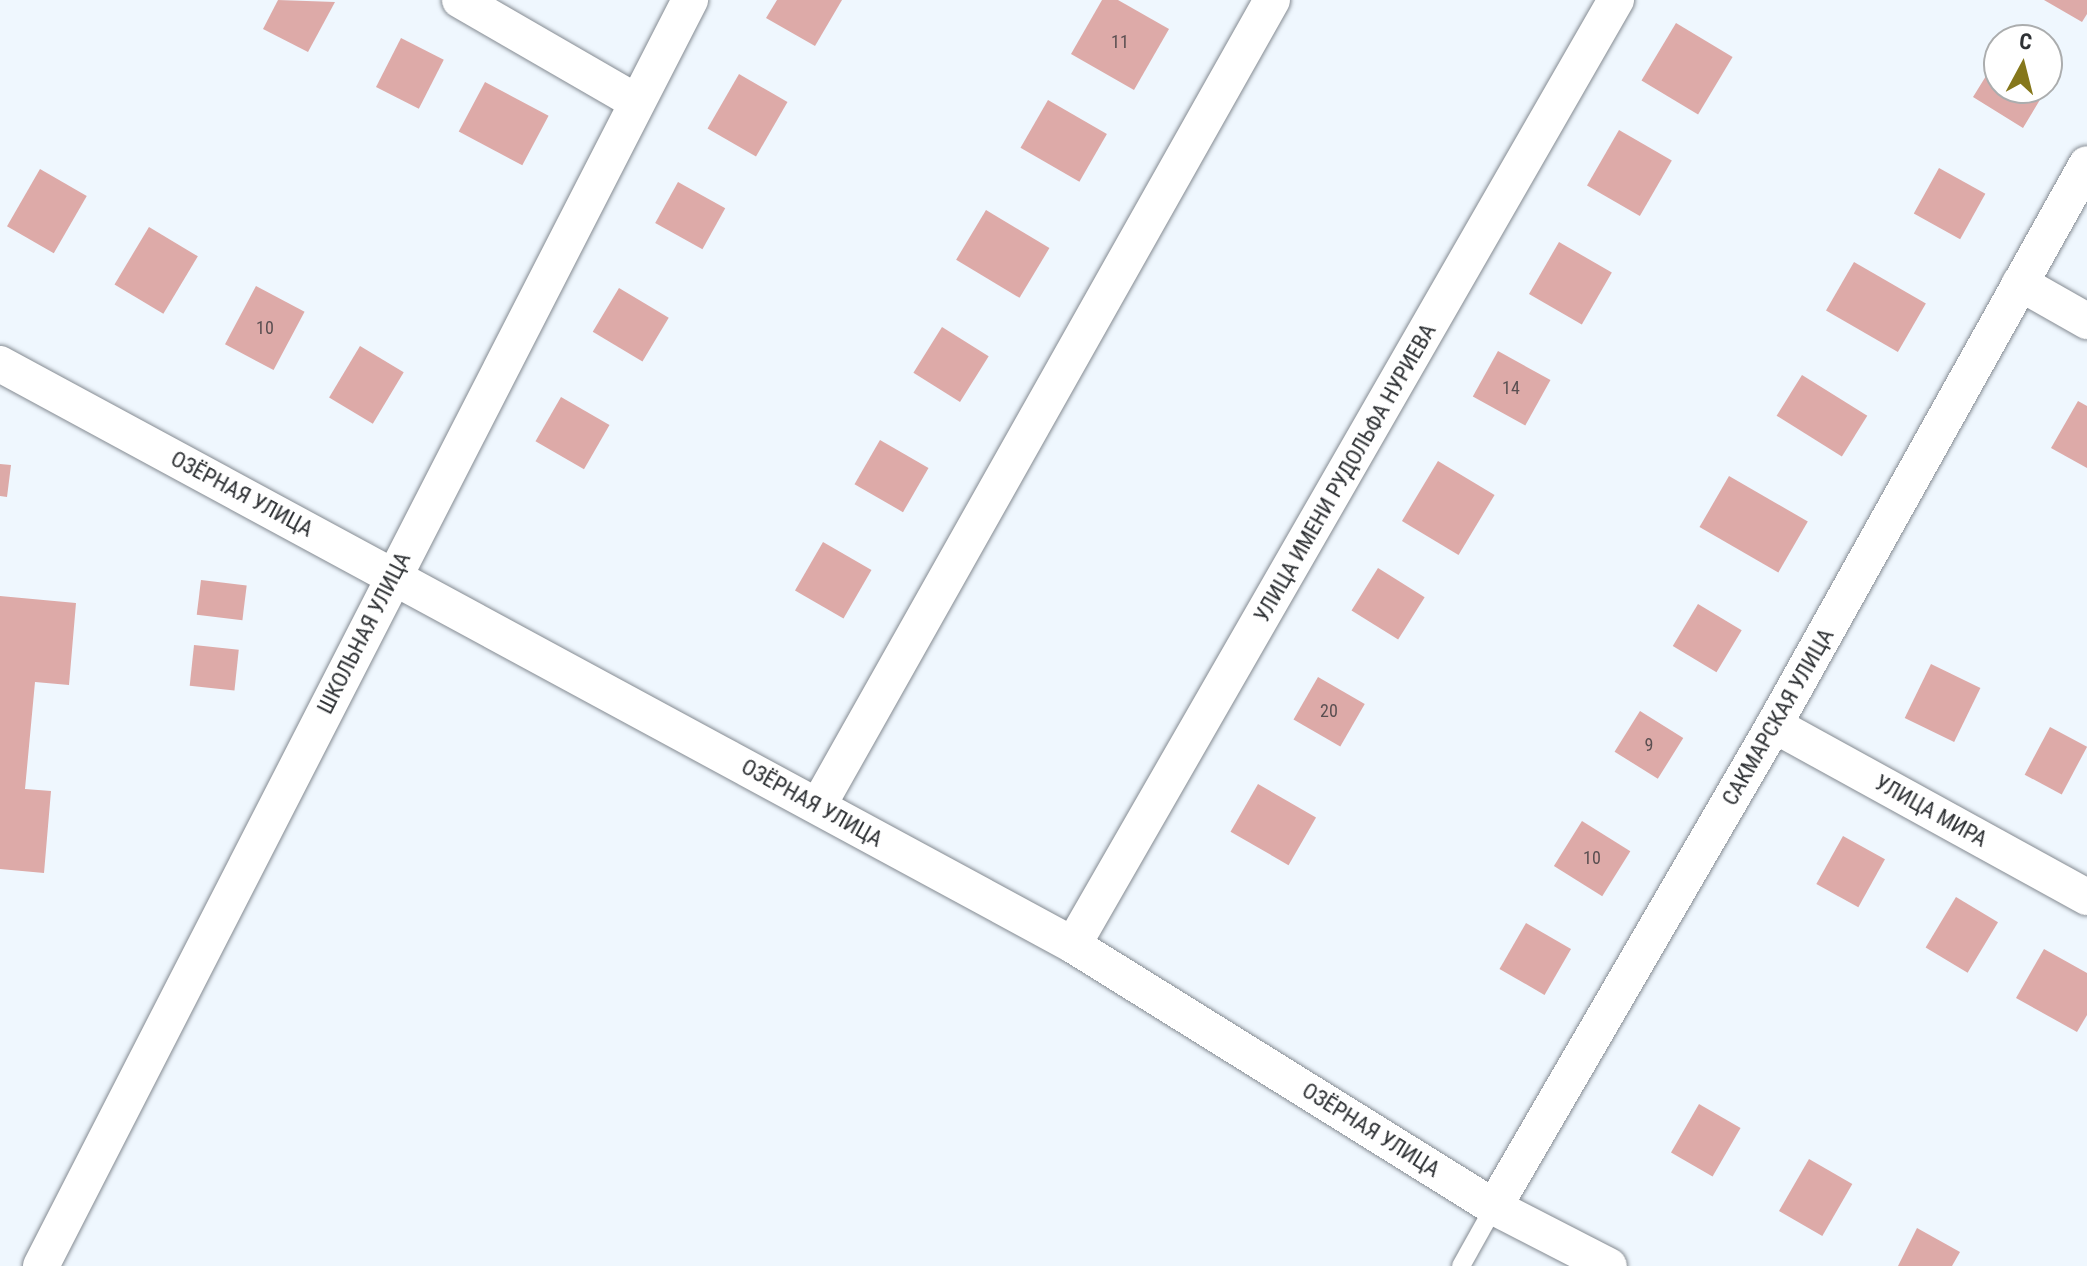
<!DOCTYPE html>
<html>
<head>
<meta charset="utf-8">
<style>
	body { margin:0 }
	#map { position:relative; width:2087px; height:1266px; overflow:hidden; background:#eff7fe; font-family:"Roboto Condensed",sans-serif }
	div>[style] { position:absolute }
	[style*='--x'] { left:calc(var(--x)*1px); top:calc(var(--y)*1px); width:calc(var(--w)*1px); rotate:calc(var(--a)*1deg) }
	.building>* { inset:0; background:#ddaaa8; transform-origin:0 0 }
	.roads { filter:drop-shadow(0 0 2px #858b92) drop-shadow(0 0 2px #858b92) }
	.service>* { height:18px; margin:-9px; padding:0 9px; transform-origin:9px; border-radius:9px; background:#fff }
	.minor>* { height:36px; margin:-18px; padding:0 18px; transform-origin:18px; border-radius:18px; background:#fff }
	span { translate:-50% -50%; white-space:nowrap; text-align:center; line-height:1.15; -webkit-text-stroke:8px #fff; paint-order:stroke }
	.number-label { font-size:18px; color:#5a4f51 }
	.number-label span { -webkit-text-stroke-width:0 }
	.street-label { font-size:22px; color:#2e3134 }
	.north { position:absolute; left:1983px; top:24px; width:80px; height:80px; box-sizing:border-box; background:#fff; border:2px solid #abadae; border-radius:50%; rotate:7deg; font-size:22px; font-weight:700; line-height:32px; text-align:center; color:#2e3134 }
	.north::after { content:''; display:block; margin:auto; width:28px; height:36px; background:#85771b; clip-path:polygon(50% 0,100% 100%,50% 72%,0 100%) }
</style>
</head>
<body>
<div id="map">
	<div class="building">
		<div style="clip-path:polygon(278px 0,335px 2px,308px 52px,263px 29px)"></div>
		<div style="clip-path:polygon(777px 0,842px 0,815px 46px,766px 18px)"></div>
		<div style="clip-path:polygon(1102px 0,1118px 0,1169px 29px,1134px 90px,1071px 54px)"></div>
		<div style="clip-path:polygon(2044px 0,2087px 0,2087px 14px,2082px 22px)"></div>
		<div style="left:1676px;top:23px;width:66px;height:67px;rotate:31deg"></div>
		<div style="left:401px;top:38px;width:48px;height:55px;rotate:27deg"></div>
		<div style="clip-path:polygon(1999px 55px,1999px 88px,2047px 88px,2023px 128px,1973px 97px)"></div>
		<div style="left:739px;top:74px;width:56px;height:63px;rotate:30deg"></div>
		<div style="left:485px;top:82px;width:72px;height:56px;rotate:28deg"></div>
		<div style="left:1048px;top:100px;width:68px;height:55px;rotate:30deg"></div>
		<div style="left:1619px;top:130px;width:61px;height:64px;rotate:30deg"></div>
		<div style="left:1939px;top:168px;width:53px;height:52px;rotate:29deg"></div>
		<div style="left:40px;top:169px;width:54px;height:66px;rotate:30deg"></div>
		<div style="left:678px;top:182px;width:54px;height:47px;rotate:29deg"></div>
		<div style="left:986px;top:210px;width:74px;height:58px;rotate:31deg"></div>
		<div style="left:149px;top:227px;width:57px;height:67px;rotate:31deg"></div>
		<div style="left:1559px;top:242px;width:61px;height:60px;rotate:30deg"></div>
		<div style="left:1854px;top:262px;width:83px;height:56px;rotate:30deg"></div>
		<div style="left:256px;top:286px;width:55px;height:66px;rotate:28deg"></div>
		<div style="left:619px;top:288px;width:58px;height:51px;rotate:31deg"></div>
		<div style="left:942px;top:327px;width:55px;height:54px;rotate:32deg"></div>
		<div style="left:360px;top:346px;width:51px;height:60px;rotate:31deg"></div>
		<div style="left:1498px;top:351px;width:60px;height:52px;rotate:29deg"></div>
		<div style="left:1802px;top:375px;width:77px;height:48px;rotate:32deg"></div>
		<div style="left:561px;top:397px;width:56px;height:51px;rotate:30deg"></div>
		<div style="clip-path:polygon(2078px 401px,2087px 406px,2087px 468px,2051px 448px)"></div>
		<div style="left:880px;top:440px;width:56px;height:51px;rotate:30deg"></div>
		<div style="left:1438px;top:461px;width:66px;height:70px;rotate:31deg"></div>
		<div style="clip-path:polygon(0 464px,11px 465px,7px 497px,0 496px)"></div>
		<div style="left:1729px;top:476px;width:91px;height:59px;rotate:30deg"></div>
		<div style="left:823px;top:542px;width:56px;height:56px;rotate:30deg"></div>
		<div style="left:1378px;top:568px;width:55px;height:50px;rotate:32deg"></div>
		<div style="left:201px;top:580px;width:46px;height:35px;rotate:7deg"></div>
		<div style="clip-path:polygon(0 596px,76px 603px,69px 685px,35px 682px,25px 789px,51px 791px,44px 873px,0 869px)"></div>
		<div style="left:1698px;top:604px;width:51px;height:49px;rotate:31deg"></div>
		<div style="left:194px;top:645px;width:45px;height:41px;rotate:6deg"></div>
		<div style="left:1931px;top:664px;width:55px;height:60px;rotate:26deg"></div>
		<div style="left:1318px;top:677px;width:54px;height:49px;rotate:30deg"></div>
		<div style="left:1640px;top:711px;width:51px;height:48px;rotate:32deg"></div>
		<div style="left:2050px;top:727px;width:42px;height:54px;rotate:28deg"></div>
		<div style="left:1258px;top:784px;width:67px;height:55px;rotate:30deg"></div>
		<div style="left:1582px;top:821px;width:57px;height:53px;rotate:32deg"></div>
		<div style="left:1843px;top:836px;width:48px;height:55px;rotate:29deg"></div>
		<div style="left:1956px;top:897px;width:49px;height:59px;rotate:31deg"></div>
		<div style="left:1526px;top:923px;width:52px;height:53px;rotate:30deg"></div>
		<div style="clip-path:polygon(2044px 949px,2087px 973px,2087px 1015px,2077px 1032px,2016px 998px)"></div>
		<div style="left:1699px;top:1104px;width:48px;height:56px;rotate:30deg"></div>
		<div style="left:1809px;top:1159px;width:50px;height:60px;rotate:30deg"></div>
		<div style="clip-path:polygon(1917px 1228px,1960px 1252px,1952px 1266px,1898px 1266px)"></div>
	</div>
	<div class="roads">
		<div class="service">
			<div style="--x:1461;--y:1266;--w:68;--a:-60.8"></div>
		</div>
		<div class="minor">
			<div style="--x:460;--y:0;--w:204;--a:30"></div>
			<div style="--x:2020;--y:283;--w:77;--a:29.6"></div>
			<div style="--x:0;--y:364;--w:1220;--a:28.43"></div>
			<div style="--x:1073;--y:945;--w:496;--a:31.9"></div>
			<div style="--x:1494;--y:1207;--w:129;--a:27.2"></div>
			<div style="--x:1774;--y:725;--w:357;--a:28.8"></div>
			<div style="--x:818;--y:806;--w:925;--a:-60.61"></div>
			<div style="--x:1073;--y:945;--w:1090;--a:-60.12"></div>
			<div style="--x:1494;--y:1207;--w:557;--a:-59.85"></div>
			<div style="--x:1774;--y:725;--w:642;--a:-60.84"></div>
			<div style="--x:41;--y:1266;--w:1423;--a:-62.86"></div>
		</div>
	</div>
	<div class="number-label">
		<span style="left:1120px;top:42px">11</span>
		<span style="left:265px;top:328px">10</span>
		<span style="left:1511px;top:388px">14</span>
		<span style="left:1329px;top:711px">20</span>
		<span style="left:1649px;top:745px">9</span>
		<span style="left:1592px;top:858px">10</span>
	</div>
	<div class="street-label">
		<span style="left:1345px;top:473px;rotate:-60deg">УЛИЦА ИМЕНИ РУДОЛЬФА НУРИЕВА</span>
		<span style="left:242px;top:494px;rotate:28deg">ОЗЁРНАЯ УЛИЦА</span>
		<span style="left:364px;top:633px;rotate:-63deg">ШКОЛЬНАЯ УЛИЦА</span>
		<span style="left:1778px;top:717px;rotate:-60deg">САКМАРСКАЯ УЛИЦА</span>
		<span style="left:812px;top:803px;rotate:29deg">ОЗЁРНАЯ УЛИЦА</span>
		<span style="left:1931px;top:811px;rotate:29deg">УЛИЦА МИРА</span>
		<span style="left:1371px;top:1130px;rotate:32deg">ОЗЁРНАЯ УЛИЦА</span>
	</div>
	<div class="north">С</div>
</div>
</body>
</html>
